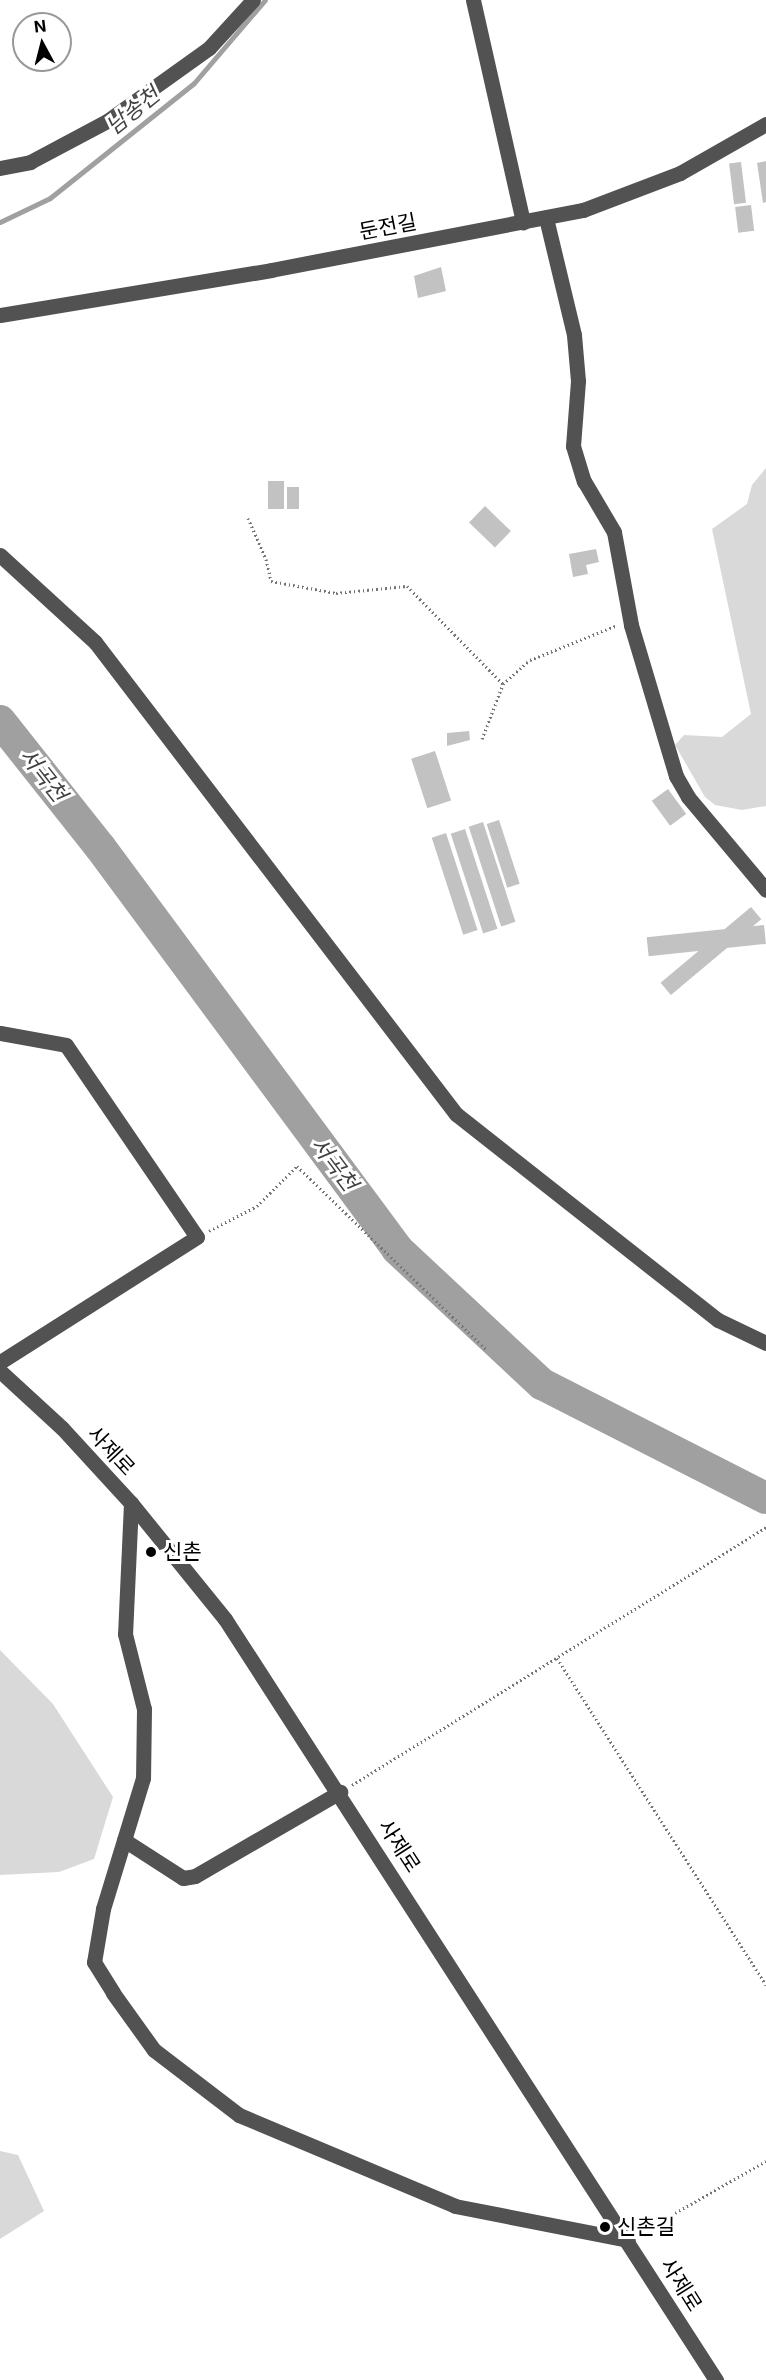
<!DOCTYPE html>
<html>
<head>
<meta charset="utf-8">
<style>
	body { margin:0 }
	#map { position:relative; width:766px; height:2380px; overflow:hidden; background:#fff; font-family:Inter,"Noto Sans KR",sans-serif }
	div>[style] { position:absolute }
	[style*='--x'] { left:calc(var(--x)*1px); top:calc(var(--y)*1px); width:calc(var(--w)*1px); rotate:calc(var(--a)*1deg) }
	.green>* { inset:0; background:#d9d9d9 }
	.stream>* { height:5px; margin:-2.5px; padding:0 2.5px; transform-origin:2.5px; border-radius:2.5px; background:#a0a0a0 }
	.river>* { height:32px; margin:-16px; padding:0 16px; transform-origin:16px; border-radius:16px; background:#a0a0a0 }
	.building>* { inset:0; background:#c2c2c2; transform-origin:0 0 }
	.path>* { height:3px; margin-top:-1.5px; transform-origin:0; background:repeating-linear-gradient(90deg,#747474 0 1.5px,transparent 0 4.5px) }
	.minor>* { height:15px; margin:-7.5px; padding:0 7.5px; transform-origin:7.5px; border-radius:7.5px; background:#525252 }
	.dots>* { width:16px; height:16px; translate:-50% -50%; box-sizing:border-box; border:3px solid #fff; border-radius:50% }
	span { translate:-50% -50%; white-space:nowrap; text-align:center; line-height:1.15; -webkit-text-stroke:6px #fff; paint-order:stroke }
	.street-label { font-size:21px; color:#000 }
	.poi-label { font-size:21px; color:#000 }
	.left { translate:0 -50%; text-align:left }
	.water-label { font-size:22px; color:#414141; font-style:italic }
	.north { position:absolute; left:12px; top:12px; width:60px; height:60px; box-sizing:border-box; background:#fff; border:2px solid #999; border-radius:50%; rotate:353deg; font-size:16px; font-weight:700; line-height:24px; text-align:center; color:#000 }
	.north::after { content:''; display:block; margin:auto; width:21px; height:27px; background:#000; clip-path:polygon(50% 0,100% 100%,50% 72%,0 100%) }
</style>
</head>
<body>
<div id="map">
	<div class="green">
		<div style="clip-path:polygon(766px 468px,766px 806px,742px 810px,715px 805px,705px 797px,675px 745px,684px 735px,722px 737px,751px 714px,712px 529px,747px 504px,752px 485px)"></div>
		<div style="clip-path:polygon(0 1650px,53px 1704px,113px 1797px,94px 1859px,59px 1872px,0 1875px)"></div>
		<div style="clip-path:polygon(0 2151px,18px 2155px,44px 2211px,0 2239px)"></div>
	</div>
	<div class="stream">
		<div style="--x:0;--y:222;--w:55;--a:-25.6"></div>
		<div style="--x:50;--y:198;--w:184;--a:-38.6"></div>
		<div style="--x:194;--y:83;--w:109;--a:-49.5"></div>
	</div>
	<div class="river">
		<div style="--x:0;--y:721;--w:161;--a:51.6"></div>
		<div style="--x:100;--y:847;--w:500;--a:53.5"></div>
		<div style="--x:397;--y:1249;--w:198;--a:43"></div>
		<div style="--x:542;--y:1384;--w:251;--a:27"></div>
	</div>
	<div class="building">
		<div style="clip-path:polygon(766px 161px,766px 202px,763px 203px,757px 163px)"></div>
		<div style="left:741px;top:162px;width:41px;height:12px;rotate:83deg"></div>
		<div style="left:751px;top:205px;width:26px;height:16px;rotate:83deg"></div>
		<div style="clip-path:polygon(441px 267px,446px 291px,418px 298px,414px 276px)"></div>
		<div style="left:268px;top:481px;width:16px;height:28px"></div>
		<div style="left:287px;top:487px;width:12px;height:22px"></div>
		<div style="left:485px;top:506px;width:36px;height:23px;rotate:44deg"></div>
		<div style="clip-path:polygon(596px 549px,599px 562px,586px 565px,588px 574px,573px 577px,569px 554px)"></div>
		<div style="clip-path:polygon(469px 731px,470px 740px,447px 746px,447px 733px)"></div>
		<div style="left:435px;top:751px;width:52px;height:25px;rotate:72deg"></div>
		<div style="left:668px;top:789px;width:31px;height:20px;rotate:54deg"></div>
		<div style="left:499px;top:820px;width:67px;height:13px;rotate:72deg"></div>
		<div style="left:483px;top:822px;width:105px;height:15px;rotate:72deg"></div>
		<div style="left:465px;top:829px;width:105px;height:15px;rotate:72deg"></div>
		<div style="left:446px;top:833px;width:102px;height:15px;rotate:72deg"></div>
		<div style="left:751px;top:907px;width:16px;height:118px;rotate:50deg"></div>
		<div style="left:764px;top:925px;width:19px;height:118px;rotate:84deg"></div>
	</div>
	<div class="path">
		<div style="--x:248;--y:518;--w:45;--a:66.3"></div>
		<div style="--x:266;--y:559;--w:23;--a:77"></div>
		<div style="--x:271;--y:581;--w:66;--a:10.5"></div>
		<div style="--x:336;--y:593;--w:71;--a:-5.6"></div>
		<div style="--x:407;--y:586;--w:137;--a:45.6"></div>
		<div style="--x:482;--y:739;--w:59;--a:-69.1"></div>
		<div style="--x:503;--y:684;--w:36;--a:-42"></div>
		<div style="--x:530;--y:660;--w:92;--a:-21.8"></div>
		<div style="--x:209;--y:1231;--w:54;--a:-27.5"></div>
		<div style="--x:257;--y:1206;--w:57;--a:-45"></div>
		<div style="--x:297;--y:1166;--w:264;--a:44.1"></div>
		<div style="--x:557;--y:1658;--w:388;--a:57.4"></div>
		<div style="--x:352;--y:1785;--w:488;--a:-31.9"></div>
		<div style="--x:640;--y:2233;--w:145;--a:-29.7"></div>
	</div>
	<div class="minor">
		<div style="--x:473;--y:0;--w:228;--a:77.3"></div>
		<div style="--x:0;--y:168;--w:31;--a:-11"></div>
		<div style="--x:30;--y:162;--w:87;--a:-28"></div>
		<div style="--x:107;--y:121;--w:125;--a:-35.6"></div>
		<div style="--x:209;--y:48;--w:65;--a:-47.5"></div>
		<div style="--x:546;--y:218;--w:120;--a:76.5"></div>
		<div style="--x:574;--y:335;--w:46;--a:85"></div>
		<div style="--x:578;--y:381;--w:65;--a:94.4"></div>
		<div style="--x:573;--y:446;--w:37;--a:73"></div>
		<div style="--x:584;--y:481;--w:59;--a:59.5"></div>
		<div style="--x:614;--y:532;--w:95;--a:79.6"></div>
		<div style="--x:631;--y:625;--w:158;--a:73.4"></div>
		<div style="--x:676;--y:776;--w:24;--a:60"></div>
		<div style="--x:688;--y:797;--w:121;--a:50"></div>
		<div style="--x:0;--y:315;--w:275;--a:-9.4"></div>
		<div style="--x:271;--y:270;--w:318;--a:-10.9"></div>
		<div style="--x:583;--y:210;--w:104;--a:-20.9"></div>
		<div style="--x:680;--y:173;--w:99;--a:-29.7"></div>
		<div style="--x:0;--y:555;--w:129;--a:42.5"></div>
		<div style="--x:95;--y:642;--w:594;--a:52.59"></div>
		<div style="--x:456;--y:1114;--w:333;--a:38.2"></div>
		<div style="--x:718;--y:1320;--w:53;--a:25.6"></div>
		<div style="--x:0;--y:1033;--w:67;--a:10.3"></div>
		<div style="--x:66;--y:1045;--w:232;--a:55.7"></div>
		<div style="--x:197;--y:1237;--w:233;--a:147.6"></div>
		<div style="--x:0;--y:1371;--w:84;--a:42.6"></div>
		<div style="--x:62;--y:1428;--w:102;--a:47.4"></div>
		<div style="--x:131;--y:1503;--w:149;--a:51"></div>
		<div style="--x:225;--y:1619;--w:906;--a:57.17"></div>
		<div style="--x:131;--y:1503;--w:131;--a:92.6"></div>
		<div style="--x:125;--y:1634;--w:77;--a:75.8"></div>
		<div style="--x:144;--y:1709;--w:69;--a:90.8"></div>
		<div style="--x:143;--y:1778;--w:137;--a:107"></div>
		<div style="--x:103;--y:1909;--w:54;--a:99.6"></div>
		<div style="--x:94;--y:1962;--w:36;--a:58"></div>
		<div style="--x:113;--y:1993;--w:70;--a:54.3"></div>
		<div style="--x:154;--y:2050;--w:107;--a:37.4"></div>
		<div style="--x:239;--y:2115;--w:234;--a:22.8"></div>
		<div style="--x:455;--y:2206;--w:176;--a:11.1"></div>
		<div style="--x:124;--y:1840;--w:70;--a:32.8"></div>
		<div style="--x:183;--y:1878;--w:12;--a:-9"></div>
		<div style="--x:195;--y:1876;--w:168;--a:-30.1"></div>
	</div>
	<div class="dots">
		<div style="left:151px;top:1552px;background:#000"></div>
		<div style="left:605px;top:2227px;background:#000"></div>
	</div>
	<div class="street-label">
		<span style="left:388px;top:227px;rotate:-11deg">둔전길</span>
		<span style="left:111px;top:1451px;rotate:47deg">사제로</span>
		<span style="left:399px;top:1846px;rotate:57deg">사제로</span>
		<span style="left:681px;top:2285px;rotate:58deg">사제로</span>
	</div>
	<div class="poi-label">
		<span class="left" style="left:163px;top:1552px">신촌</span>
		<span class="left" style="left:617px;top:2227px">신촌길</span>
	</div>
	<div class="water-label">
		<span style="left:133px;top:111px;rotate:-39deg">남송천</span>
		<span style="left:43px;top:775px;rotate:52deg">서곡천</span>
		<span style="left:334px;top:1164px;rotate:53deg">서곡천</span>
	</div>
	<div class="north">N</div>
</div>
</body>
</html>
